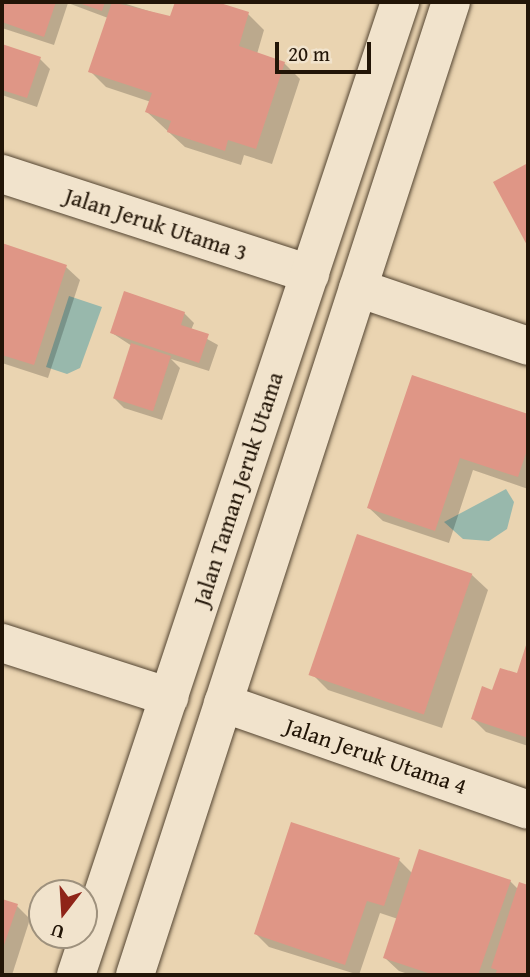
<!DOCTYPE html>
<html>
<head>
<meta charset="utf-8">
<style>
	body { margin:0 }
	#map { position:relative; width:530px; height:977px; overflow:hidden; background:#ead4b1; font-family:"Gentium Book Plus",serif }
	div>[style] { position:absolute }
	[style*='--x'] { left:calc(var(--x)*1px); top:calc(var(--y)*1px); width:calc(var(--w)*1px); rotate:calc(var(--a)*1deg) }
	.water>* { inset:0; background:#98b8ac }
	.shadow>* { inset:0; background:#0003 }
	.building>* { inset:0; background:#df9686; transform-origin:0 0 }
	.roads { filter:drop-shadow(0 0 2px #544532) drop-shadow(0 0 2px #544532) }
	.minor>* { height:38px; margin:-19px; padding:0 19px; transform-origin:19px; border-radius:19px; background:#f1e3cc }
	span { translate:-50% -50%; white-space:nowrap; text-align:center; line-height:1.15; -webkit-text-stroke:5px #f1e3cc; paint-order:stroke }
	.street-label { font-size:23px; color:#221507 }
	.frame { position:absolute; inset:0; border:4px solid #221507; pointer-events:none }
	.north { position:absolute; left:28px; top:879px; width:70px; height:70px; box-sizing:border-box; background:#f1e3cc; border:2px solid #9e917d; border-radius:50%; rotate:197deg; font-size:19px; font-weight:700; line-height:28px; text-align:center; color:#221507 }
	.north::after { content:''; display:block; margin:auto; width:24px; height:32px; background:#8f2418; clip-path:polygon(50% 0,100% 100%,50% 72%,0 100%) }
	.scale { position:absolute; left:275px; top:42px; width:96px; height:32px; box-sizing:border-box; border:4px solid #221507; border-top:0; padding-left:9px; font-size:21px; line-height:24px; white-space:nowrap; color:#221507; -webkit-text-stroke:5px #f1e3cc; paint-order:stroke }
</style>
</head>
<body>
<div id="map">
	<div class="water">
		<div style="clip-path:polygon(69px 296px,102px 307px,80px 368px,67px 374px,46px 367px)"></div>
		<div style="clip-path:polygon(506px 489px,514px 502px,507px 529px,489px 541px,463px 539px,444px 522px)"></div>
	</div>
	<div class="shadow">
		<div style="clip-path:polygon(2px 2px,120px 2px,171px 18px,177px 2px,212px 2px,248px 14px,264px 30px,257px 54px,284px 63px,300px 79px,272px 164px,244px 155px,241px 165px,185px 147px,147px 112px,151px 102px,106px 87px,90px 71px,108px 18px,68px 3px,54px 45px,2px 28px)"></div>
		<div style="clip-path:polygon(2px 46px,40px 59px,50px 69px,37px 107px,2px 95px)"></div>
		<div style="clip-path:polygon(3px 246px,66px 267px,80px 280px,48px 378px,2px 363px)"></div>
		<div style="clip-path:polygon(184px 313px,194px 323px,191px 330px,218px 345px,209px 371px,171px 359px,180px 368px,162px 420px,124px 408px,114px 398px,132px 346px,112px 333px)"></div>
		<div style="clip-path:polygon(413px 378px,528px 416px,528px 489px,473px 470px,449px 543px,383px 521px,369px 508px)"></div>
		<div style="clip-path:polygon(472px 575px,488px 590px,442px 728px,328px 690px,312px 674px)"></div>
		<div style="clip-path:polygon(528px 644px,528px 746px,486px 732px,473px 719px,494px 692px,518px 675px)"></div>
		<div style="clip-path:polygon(399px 860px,413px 874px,510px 881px,519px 890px,521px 884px,528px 887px,528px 975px,411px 975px,399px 971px,385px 958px,398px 919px,380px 913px,359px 975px,269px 947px,256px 934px)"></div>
		<div style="clip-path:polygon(2px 901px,17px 906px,30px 919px,12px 975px,2px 975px)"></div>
	</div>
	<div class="building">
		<div style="clip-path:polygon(2px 2px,56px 2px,44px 37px,2px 22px)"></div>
		<div style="clip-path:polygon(76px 2px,105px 2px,102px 11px)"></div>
		<div style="clip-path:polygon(112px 2px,170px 16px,175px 2px,217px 2px,249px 12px,239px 46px,285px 62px,256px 149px,228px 140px,225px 151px,167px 132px,171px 121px,145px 112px,152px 93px,88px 72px)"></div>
		<div style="clip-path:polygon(2px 44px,41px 57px,27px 98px,2px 90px)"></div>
		<div style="clip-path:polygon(528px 163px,528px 247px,493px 182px)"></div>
		<div style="clip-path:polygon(2px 243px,67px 265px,34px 365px,2px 355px)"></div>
		<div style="clip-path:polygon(124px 291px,185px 312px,181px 325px,209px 334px,199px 363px,110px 333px)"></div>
		<div style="left:131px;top:343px;width:42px;height:58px;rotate:18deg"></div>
		<div style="clip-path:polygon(412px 375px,528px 414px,528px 447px,518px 477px,460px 458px,435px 531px,367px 508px)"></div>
		<div style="left:357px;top:534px;width:122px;height:149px;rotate:19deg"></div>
		<div style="clip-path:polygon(528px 639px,528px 738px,471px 719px,482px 686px,492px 690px,500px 668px,517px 673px)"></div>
		<div style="clip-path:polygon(291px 822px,400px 858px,384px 906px,367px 901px,345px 965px,254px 934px)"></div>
		<div style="clip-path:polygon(419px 849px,511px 880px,478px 975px,434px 975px,383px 958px)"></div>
		<div style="clip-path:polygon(519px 882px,528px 885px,528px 975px,495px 975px,497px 970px,491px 968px)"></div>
		<div style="clip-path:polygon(2px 899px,18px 904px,2px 951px)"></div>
	</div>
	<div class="roads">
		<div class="minor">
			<div style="--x:2;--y:174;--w:324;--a:18"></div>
			<div style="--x:358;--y:288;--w:180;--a:18.8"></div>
			<div style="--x:2;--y:643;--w:176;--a:17.9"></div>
			<div style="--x:223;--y:703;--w:323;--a:19.3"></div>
			<div style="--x:76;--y:975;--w:1026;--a:-71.58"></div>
			<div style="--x:135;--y:975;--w:1023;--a:-72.01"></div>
		</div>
	</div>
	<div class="street-label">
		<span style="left:156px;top:224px;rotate:18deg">Jalan Jeruk Utama 3</span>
		<span style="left:238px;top:489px;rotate:-72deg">Jalan Taman Jeruk Utama</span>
		<span style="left:376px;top:756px;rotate:19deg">Jalan Jeruk Utama 4</span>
	</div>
	<div class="frame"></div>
	<div class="north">U</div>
	<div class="scale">20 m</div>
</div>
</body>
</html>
